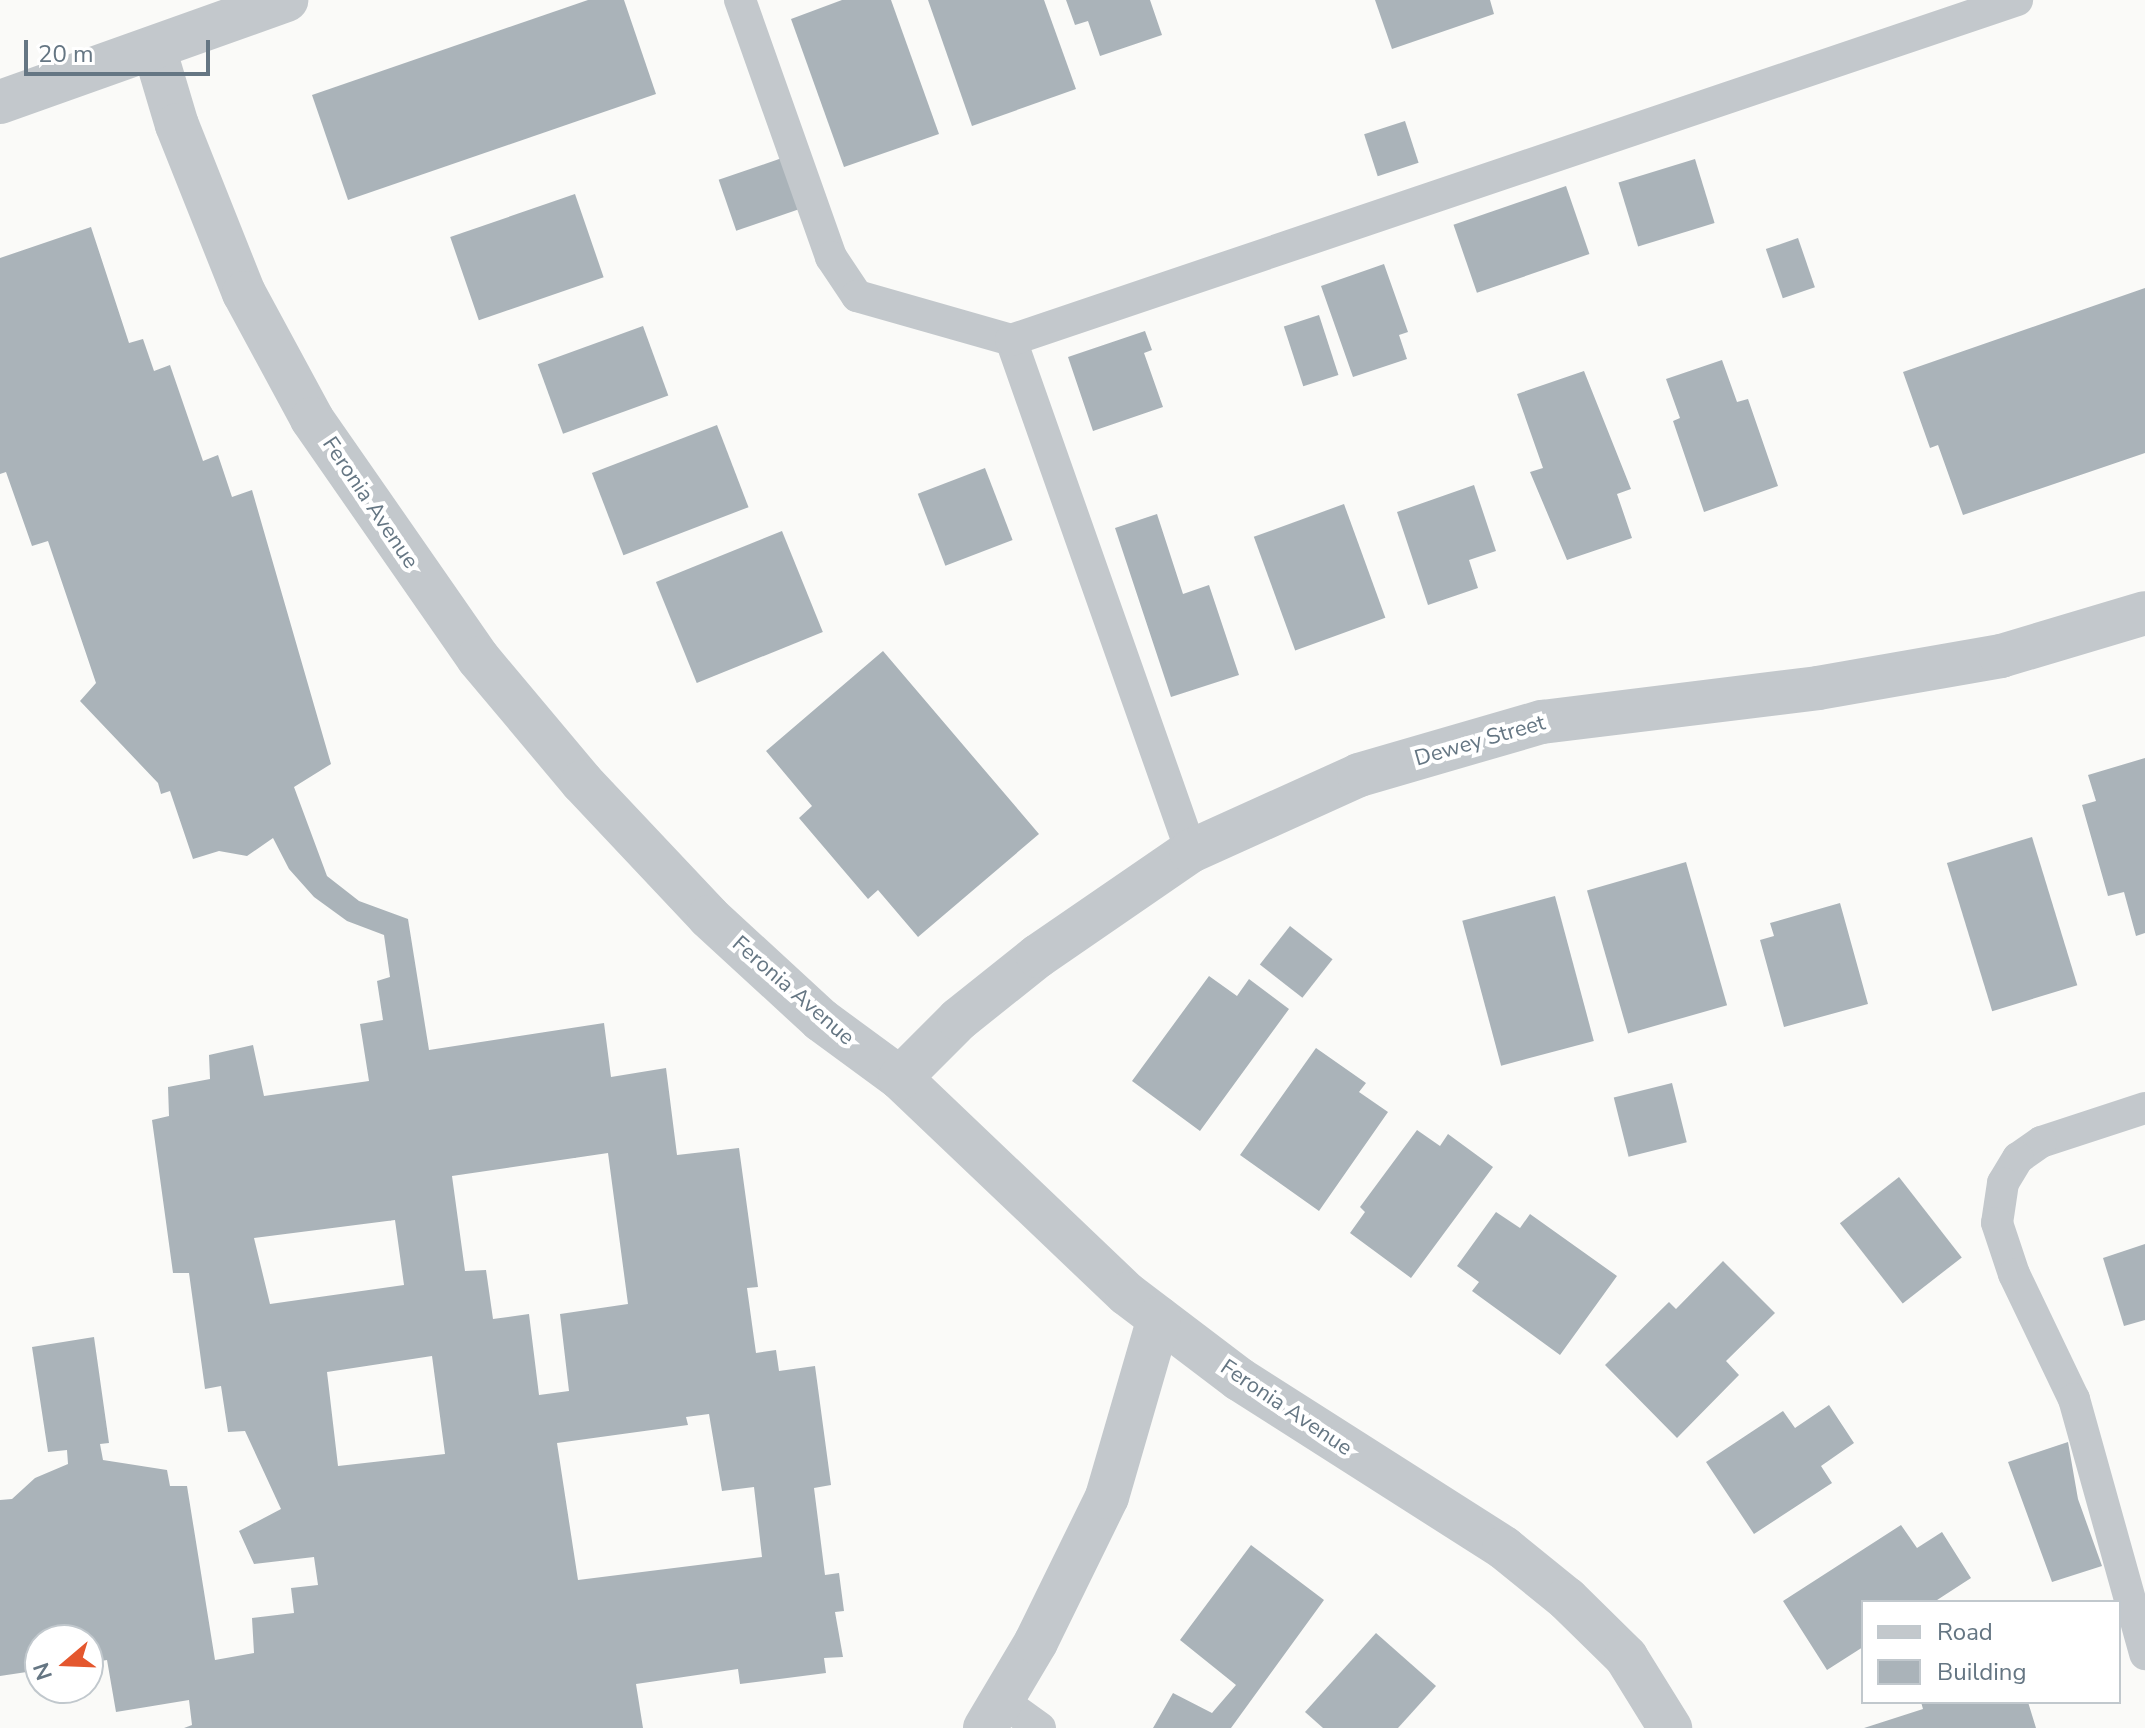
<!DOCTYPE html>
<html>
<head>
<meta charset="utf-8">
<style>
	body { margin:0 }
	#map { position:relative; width:2145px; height:1728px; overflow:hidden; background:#fafaf8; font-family:"Nunito Sans",sans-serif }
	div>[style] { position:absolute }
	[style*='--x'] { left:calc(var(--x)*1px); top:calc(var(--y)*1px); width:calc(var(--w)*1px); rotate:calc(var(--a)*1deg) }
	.building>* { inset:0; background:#aab3b9; transform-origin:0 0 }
	.service>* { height:32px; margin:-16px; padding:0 16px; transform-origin:16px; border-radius:16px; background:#c3c8cc }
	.minor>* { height:44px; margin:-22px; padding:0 22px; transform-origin:22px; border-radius:22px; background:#c3c8cc }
	.tertiary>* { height:44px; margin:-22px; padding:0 22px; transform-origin:22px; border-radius:22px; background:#c3c8cc }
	span { translate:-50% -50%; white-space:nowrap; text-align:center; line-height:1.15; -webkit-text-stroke:8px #fff; paint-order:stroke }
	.street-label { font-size:22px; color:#657683 }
	.legend { position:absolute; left:1861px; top:1600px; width:260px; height:104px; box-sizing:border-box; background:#fff; border:2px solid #c1c8cd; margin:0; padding:10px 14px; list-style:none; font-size:24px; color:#657683 }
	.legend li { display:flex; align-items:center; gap:16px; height:40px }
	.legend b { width:40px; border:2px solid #c1c8cd }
	.north { position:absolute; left:24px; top:1624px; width:80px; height:80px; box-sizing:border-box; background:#fff; border:2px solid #c1c8cd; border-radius:50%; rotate:251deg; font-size:22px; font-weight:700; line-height:32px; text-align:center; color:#657683 }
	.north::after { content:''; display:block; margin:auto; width:28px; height:36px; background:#e4572e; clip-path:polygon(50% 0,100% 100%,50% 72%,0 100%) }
	.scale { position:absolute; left:24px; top:40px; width:186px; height:36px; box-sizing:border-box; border:4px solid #657683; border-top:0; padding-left:10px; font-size:24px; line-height:28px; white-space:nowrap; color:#657683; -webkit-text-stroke:6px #fff; paint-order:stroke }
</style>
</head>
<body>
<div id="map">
	<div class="building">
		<div style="clip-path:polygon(588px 0,624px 0,656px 94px,348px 200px,312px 95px)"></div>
		<div style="clip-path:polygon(842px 0,891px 0,939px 134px,844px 167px,791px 19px)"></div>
		<div style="clip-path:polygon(928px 0,1044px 0,1076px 89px,972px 126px)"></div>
		<div style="clip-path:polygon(1066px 0,1150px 0,1162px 35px,1100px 56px,1088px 21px,1075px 25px)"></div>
		<div style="clip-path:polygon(1375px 0,1490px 0,1494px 14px,1392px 49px)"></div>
		<div style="left:1405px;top:121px;width:44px;height:43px;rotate:72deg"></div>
		<div style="left:782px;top:158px;width:54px;height:67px;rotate:71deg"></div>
		<div style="left:1695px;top:159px;width:67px;height:80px;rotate:73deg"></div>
		<div style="left:1566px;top:186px;width:72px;height:119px;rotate:71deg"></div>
		<div style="left:575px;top:194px;width:88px;height:132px;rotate:71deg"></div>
		<div style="clip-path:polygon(evenodd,91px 227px,129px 343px,143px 339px,154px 371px,170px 365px,203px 461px,218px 455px,232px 497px,252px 490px,331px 764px,294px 787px,327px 876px,359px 901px,408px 919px,429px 1050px,604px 1023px,611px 1077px,666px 1068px,677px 1155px,739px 1148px,758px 1287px,747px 1288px,756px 1353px,776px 1350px,779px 1371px,815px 1366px,831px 1485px,814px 1488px,825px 1575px,839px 1573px,844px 1611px,835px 1612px,843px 1657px,824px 1658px,826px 1673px,740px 1684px,738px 1669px,636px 1684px,643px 1728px,184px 1728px,192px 1725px,189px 1700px,116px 1712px,107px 1660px,88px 1663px,88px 1640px,40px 1640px,40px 1670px,0 1676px,0 1500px,12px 1499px,35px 1478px,68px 1464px,67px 1450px,48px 1452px,32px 1347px,94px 1337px,109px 1443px,100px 1444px,103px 1460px,167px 1470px,170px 1486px,187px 1486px,215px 1660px,254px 1653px,252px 1618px,294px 1613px,291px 1588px,318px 1585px,314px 1557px,254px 1564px,239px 1531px,281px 1509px,245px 1431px,228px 1432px,221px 1386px,205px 1389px,189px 1273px,173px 1273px,152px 1120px,169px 1116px,168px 1087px,210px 1079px,209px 1055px,253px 1045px,264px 1096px,369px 1081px,360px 1024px,383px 1020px,377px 981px,390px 977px,384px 935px,347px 921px,314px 897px,289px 869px,273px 838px,247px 856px,219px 851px,193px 859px,170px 791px,161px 794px,158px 783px,80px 701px,96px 683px,48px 541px,32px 546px,6px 472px,0 474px,0 258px,91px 227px,608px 1153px,628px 1304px,560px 1314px,569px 1391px,539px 1395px,529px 1314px,493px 1319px,486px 1270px,465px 1271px,452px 1176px,608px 1153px,91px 227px,395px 1220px,404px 1285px,270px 1304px,254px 1238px,395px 1220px,91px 227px,432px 1356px,445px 1454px,338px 1466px,327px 1372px,432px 1356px,91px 227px,709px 1414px,722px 1491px,754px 1487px,762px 1557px,578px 1580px,557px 1443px,688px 1425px,686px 1417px,709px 1414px)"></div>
		<div style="left:1798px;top:238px;width:52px;height:34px;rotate:71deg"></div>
		<div style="clip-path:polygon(1384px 264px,1408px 332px,1399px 335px,1407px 359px,1353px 377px,1321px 286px)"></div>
		<div style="clip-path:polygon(2145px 288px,2145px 453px,1963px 515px,1938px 445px,1930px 448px,1903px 372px)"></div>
		<div style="left:1319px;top:315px;width:63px;height:37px;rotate:72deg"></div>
		<div style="left:643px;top:326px;width:74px;height:112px;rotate:70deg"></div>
		<div style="clip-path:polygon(1145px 331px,1152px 350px,1144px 353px,1163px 407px,1093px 431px,1068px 357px)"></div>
		<div style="clip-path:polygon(1722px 360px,1737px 402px,1748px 399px,1778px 486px,1704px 512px,1673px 421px,1680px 418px,1666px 379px)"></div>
		<div style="clip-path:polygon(1584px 371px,1631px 489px,1617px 494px,1632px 538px,1567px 560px,1530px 472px,1543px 468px,1517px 394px)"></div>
		<div style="left:717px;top:425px;width:88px;height:134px;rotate:69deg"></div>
		<div style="left:985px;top:468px;width:77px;height:72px;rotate:69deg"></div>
		<div style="clip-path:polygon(1474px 485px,1496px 551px,1469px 560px,1478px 588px,1428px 605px,1397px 512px)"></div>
		<div style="left:1344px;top:504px;width:121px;height:96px;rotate:70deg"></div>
		<div style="clip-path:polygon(1157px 514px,1183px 594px,1209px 585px,1239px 675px,1171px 697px,1115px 528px)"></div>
		<div style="left:782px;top:531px;width:109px;height:136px;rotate:68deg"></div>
		<div style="clip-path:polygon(883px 651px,1039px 834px,918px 937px,878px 890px,868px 899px,799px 818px,812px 806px,766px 751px)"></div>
		<div style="clip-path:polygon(2145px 758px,2145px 933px,2136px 936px,2124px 892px,2108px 896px,2082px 805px,2096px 801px,2088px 775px)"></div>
		<div style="left:2032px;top:837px;width:155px;height:89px;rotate:73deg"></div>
		<div style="left:1686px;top:862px;width:149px;height:103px;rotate:74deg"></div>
		<div style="left:1555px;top:896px;width:150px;height:96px;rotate:75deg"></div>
		<div style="clip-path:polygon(1840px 903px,1868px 1004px,1784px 1027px,1760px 940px,1774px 936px,1770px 923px)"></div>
		<div style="left:1290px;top:926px;width:54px;height:49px;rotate:38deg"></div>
		<div style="clip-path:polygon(1209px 976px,1237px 996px,1249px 979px,1289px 1009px,1200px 1131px,1132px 1081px)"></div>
		<div style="clip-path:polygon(1316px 1048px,1366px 1083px,1359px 1092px,1388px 1112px,1319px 1211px,1240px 1155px)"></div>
		<div style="left:1672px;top:1083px;width:61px;height:60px;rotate:76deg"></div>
		<div style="clip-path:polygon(1417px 1130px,1440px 1146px,1448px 1134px,1493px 1167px,1411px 1278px,1350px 1233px,1365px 1212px,1360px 1207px)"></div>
		<div style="left:1899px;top:1177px;width:102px;height:75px;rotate:52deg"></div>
		<div style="clip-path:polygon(1496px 1212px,1520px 1228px,1530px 1214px,1617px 1276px,1560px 1355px,1472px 1291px,1479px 1282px,1457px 1266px)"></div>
		<div style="clip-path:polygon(2145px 1244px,2145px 1320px,2124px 1326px,2103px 1258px)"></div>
		<div style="clip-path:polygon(1723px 1261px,1775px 1313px,1726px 1361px,1739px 1375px,1677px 1438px,1605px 1365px,1669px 1302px,1676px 1309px)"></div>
		<div style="clip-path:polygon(1829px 1405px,1854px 1443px,1821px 1466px,1832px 1483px,1754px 1534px,1706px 1462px,1783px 1411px,1795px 1428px)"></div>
		<div style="clip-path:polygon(2068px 1442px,2078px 1499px,2102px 1566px,2052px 1582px,2008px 1462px)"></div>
		<div style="clip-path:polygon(1901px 1525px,1917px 1548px,1942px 1532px,1971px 1578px,1934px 1602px,1863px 1602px,1863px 1647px,1827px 1670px,1783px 1601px)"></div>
		<div style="clip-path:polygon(1251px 1545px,1324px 1600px,1231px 1728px,1153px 1728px,1173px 1693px,1212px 1713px,1236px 1685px,1180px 1640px)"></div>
		<div style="clip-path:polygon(1376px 1633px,1436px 1686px,1398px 1728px,1323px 1728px,1305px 1712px)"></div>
		<div style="clip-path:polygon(1921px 1702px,2028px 1702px,2036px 1728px,1864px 1728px,1923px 1709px)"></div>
	</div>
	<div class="service">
		<div style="--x:740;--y:0;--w:273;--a:70.5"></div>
		<div style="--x:831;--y:257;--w:47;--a:56.3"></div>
		<div style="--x:857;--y:296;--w:160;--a:15.9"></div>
		<div style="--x:1191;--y:851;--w:542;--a:-109.4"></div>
		<div style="--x:1011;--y:340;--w:1062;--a:-18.67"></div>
		<div style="--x:2145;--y:1108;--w:109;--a:161.9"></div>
		<div style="--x:2041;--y:1142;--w:28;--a:145"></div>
		<div style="--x:2018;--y:1158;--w:29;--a:121"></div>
		<div style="--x:2003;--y:1183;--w:40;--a:98.5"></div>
		<div style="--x:1997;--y:1223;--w:54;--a:71.6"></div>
		<div style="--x:2014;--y:1274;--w:139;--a:64.4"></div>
		<div style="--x:2074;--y:1399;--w:265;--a:74.4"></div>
		<div style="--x:1001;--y:1700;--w:48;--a:35.7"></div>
	</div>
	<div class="minor">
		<div style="--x:154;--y:48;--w:80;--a:73.4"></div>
		<div style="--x:177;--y:125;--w:181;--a:68.3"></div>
		<div style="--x:244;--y:293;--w:143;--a:61.6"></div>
		<div style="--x:312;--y:419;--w:291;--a:55.2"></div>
		<div style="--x:478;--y:658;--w:162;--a:50"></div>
		<div style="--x:582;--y:782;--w:185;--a:46.7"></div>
		<div style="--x:709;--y:917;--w:152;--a:42.6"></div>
		<div style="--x:821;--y:1020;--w:98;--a:36.3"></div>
		<div style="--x:900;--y:1078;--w:313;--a:43.6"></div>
		<div style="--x:1127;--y:1294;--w:141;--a:37.2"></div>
		<div style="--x:1239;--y:1379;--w:314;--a:32.5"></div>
		<div style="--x:1504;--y:1548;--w:81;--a:39"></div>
		<div style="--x:1567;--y:1599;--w:83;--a:44.5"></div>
		<div style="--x:1626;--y:1657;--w:84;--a:58.2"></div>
		<div style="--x:900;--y:1078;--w:83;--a:-45"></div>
		<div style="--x:959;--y:1019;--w:101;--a:-38.6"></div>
		<div style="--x:1038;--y:956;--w:186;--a:-34.5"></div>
		<div style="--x:1191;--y:851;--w:184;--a:-24.3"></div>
		<div style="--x:1359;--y:775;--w:191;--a:-16.2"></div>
		<div style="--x:1542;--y:722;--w:278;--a:-7"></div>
		<div style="--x:1818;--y:688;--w:186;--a:-9.9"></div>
		<div style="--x:2001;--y:656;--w:150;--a:-16.6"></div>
		<div style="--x:985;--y:1728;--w:100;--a:-59.3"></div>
		<div style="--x:1036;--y:1642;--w:161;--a:-63.9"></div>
		<div style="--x:1107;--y:1497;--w:186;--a:-73.8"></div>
	</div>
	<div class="tertiary">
		<div style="--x:0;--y:102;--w:304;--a:-19.6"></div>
	</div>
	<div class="street-label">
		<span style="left:370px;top:503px;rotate:56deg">Feronia Avenue</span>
		<span style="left:1480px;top:741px;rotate:-16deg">Dewey Street</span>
		<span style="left:793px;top:991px;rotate:41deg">Feronia Avenue</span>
		<span style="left:1286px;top:1408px;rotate:34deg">Feronia Avenue</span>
	</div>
	<ul class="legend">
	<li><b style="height:10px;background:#c3c8cc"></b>Road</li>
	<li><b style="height:22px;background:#aab3b9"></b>Building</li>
	</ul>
	<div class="north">N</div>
	<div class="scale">20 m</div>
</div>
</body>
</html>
